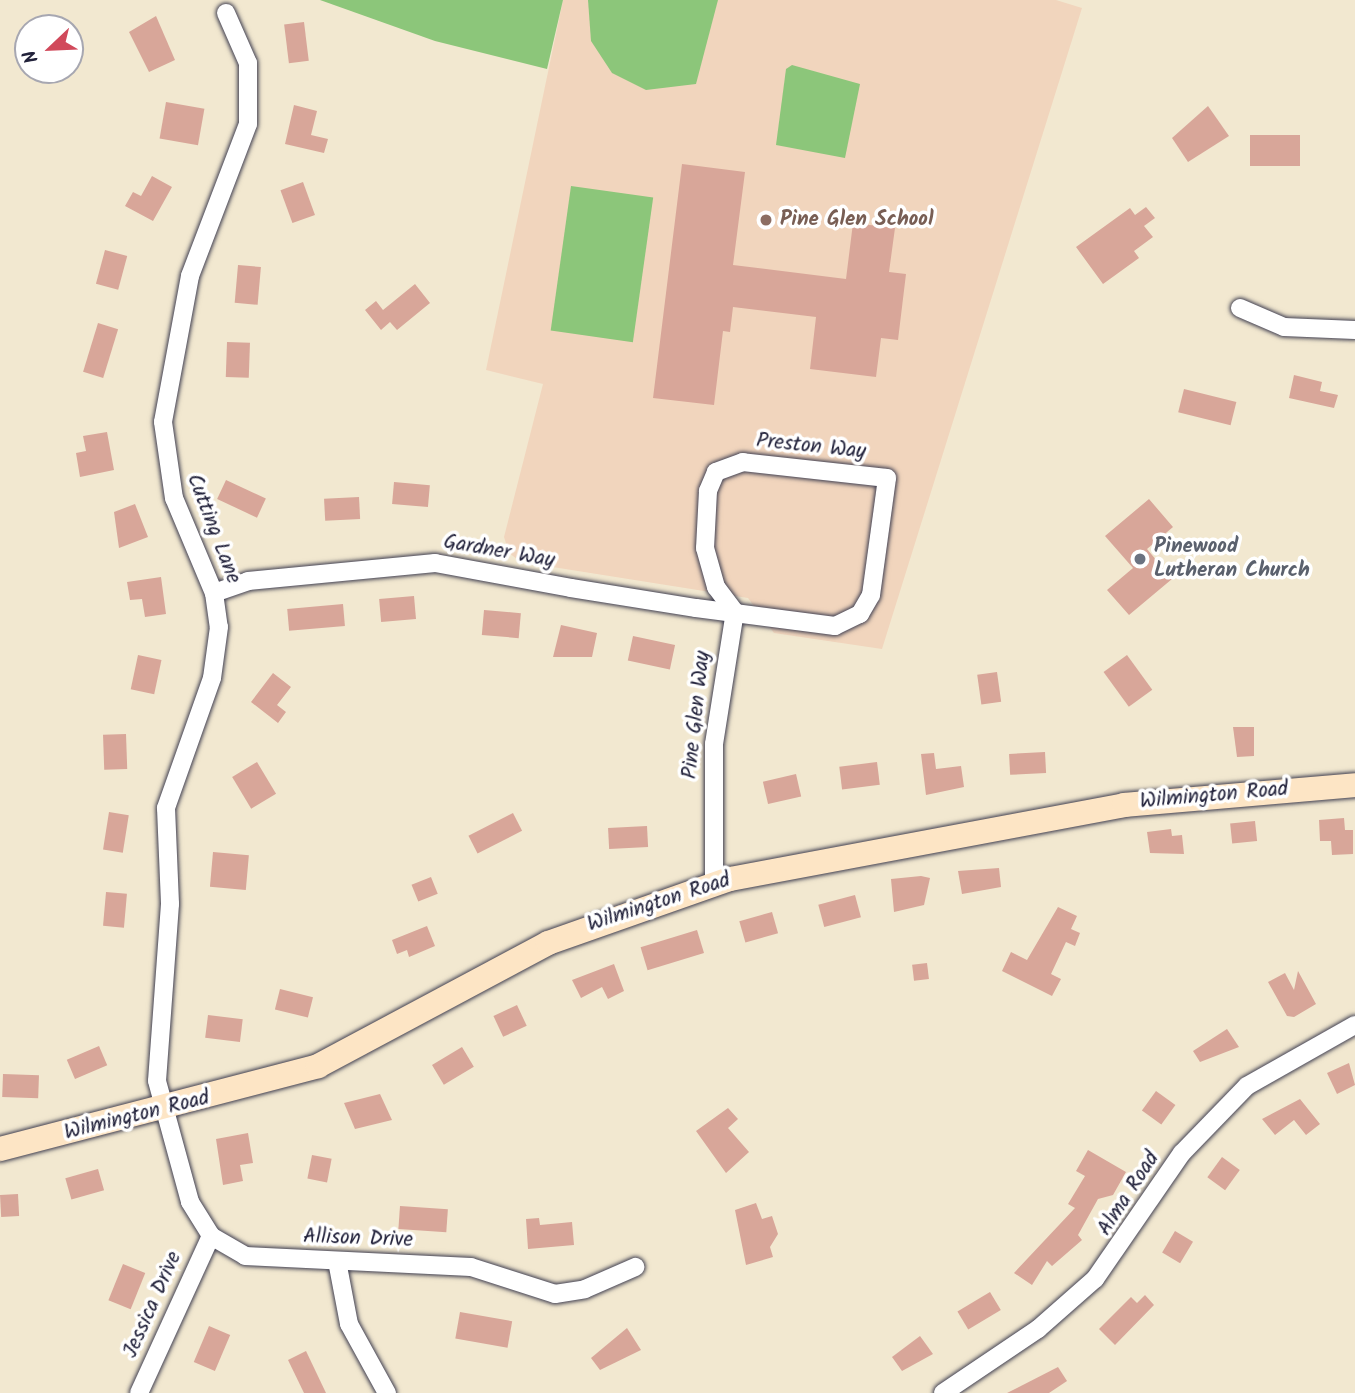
<!DOCTYPE html>
<html>
<head>
<meta charset="utf-8">
<style>
	body { margin:0 }
	#map { position:relative; width:1355px; height:1393px; overflow:hidden; background:#f2e8d0; font-family:Kalam,sans-serif }
	div>[style] { position:absolute }
	[style*='--x'] { left:calc(var(--x)*1px); top:calc(var(--y)*1px); width:calc(var(--w)*1px); rotate:calc(var(--a)*1deg) }
	.built>* { inset:0; background:#f1d5bd }
	.green>* { inset:0; background:#8cc67a; transform-origin:0 0 }
	.building>* { inset:0; background:#d8a699; transform-origin:0 0 }
	.roads { filter:drop-shadow(0 0 2px #414051) drop-shadow(0 0 2px #414051) }
	.minor>* { height:18px; margin:-9px; padding:0 9px; transform-origin:9px; border-radius:9px; background:#fff }
	.secondary>* { height:24px; margin:-12px; padding:0 12px; transform-origin:12px; border-radius:12px; background:#fde5c5 }
	.dots>* { width:19px; height:19px; translate:-50% -50%; box-sizing:border-box; border:4px solid #fff; border-radius:50% }
	span { translate:-50% -50%; white-space:nowrap; text-align:center; line-height:1.15; -webkit-text-stroke:7px #fff; paint-order:stroke }
	.education-label { font-size:21px; color:#785e54; font-weight:700 }
	.left { translate:0 -50%; text-align:left }
	.street-label { font-size:21px; color:#22223b }
	.worship-label { font-size:21px; color:#5b616d; font-weight:700 }
	.north { position:absolute; left:14px; top:14px; width:70px; height:70px; box-sizing:border-box; background:#fff; border:2px solid #a7a7b1; border-radius:50%; rotate:247deg; font-size:19px; font-weight:700; line-height:28px; text-align:center; color:#22223b }
	.north::after { content:''; display:block; margin:auto; width:24px; height:32px; background:#d1495b; clip-path:polygon(50% 0,100% 100%,50% 72%,0 100%) }
</style>
</head>
<body>
<div id="map">
	<div class="built">
		<div style="clip-path:polygon(563px 0,1056px 0,1082px 8px,882px 649px,774px 633px,748px 598px,521px 562px,509px 553px,504px 537px,543px 384px,486px 370px)"></div>
	</div>
	<div class="green">
		<div style="clip-path:polygon(320px 0,563px 0,547px 69px,435px 41px)"></div>
		<div style="clip-path:polygon(588px 0,718px 0,696px 84px,646px 90px,612px 73px,591px 41px)"></div>
		<div style="clip-path:polygon(792px 65px,860px 84px,845px 158px,776px 145px,786px 69px)"></div>
		<div style="left:571px;top:186px;width:83px;height:146px;rotate:8deg"></div>
	</div>
	<div class="building">
		<div style="clip-path:polygon(156px 16px,175px 60px,149px 72px,129px 32px)"></div>
		<div style="left:304px;top:22px;width:39px;height:20px;rotate:83deg"></div>
		<div style="left:166px;top:102px;width:39px;height:37px;rotate:10deg"></div>
		<div style="clip-path:polygon(294px 105px,317px 111px,311px 135px,328px 139px,324px 153px,285px 144px)"></div>
		<div style="clip-path:polygon(1208px 106px,1229px 136px,1188px 162px,1172px 138px)"></div>
		<div style="left:1300px;top:135px;width:31px;height:50px;rotate:90deg"></div>
		<div style="clip-path:polygon(682px 164px,745px 172px,733px 265px,846px 279px,853px 223px,895px 228px,889px 272px,906px 274px,898px 340px,881px 338px,876px 377px,810px 369px,816px 317px,733px 307px,730px 332px,723px 331px,714px 405px,653px 398px)"></div>
		<div style="clip-path:polygon(152px 176px,172px 187px,153px 221px,125px 206px,133px 192px,141px 196px)"></div>
		<div style="left:303px;top:182px;width:35px;height:24px;rotate:70deg"></div>
		<div style="clip-path:polygon(1146px 207px,1155px 218px,1144px 226px,1153px 237px,1134px 251px,1139px 258px,1103px 284px,1076px 247px,1130px 208px,1135px 215px)"></div>
		<div style="left:105px;top:250px;width:23px;height:35px;rotate:15deg"></div>
		<div style="left:238px;top:265px;width:23px;height:38px;rotate:5deg"></div>
		<div style="clip-path:polygon(415px 284px,430px 303px,397px 330px,390px 322px,381px 330px,365px 310px,376px 301px,383px 310px)"></div>
		<div style="left:98px;top:323px;width:21px;height:51px;rotate:17deg"></div>
		<div style="left:227px;top:342px;width:23px;height:35px;rotate:2deg"></div>
		<div style="clip-path:polygon(1294px 375px,1322px 382px,1320px 391px,1338px 395px,1334px 408px,1289px 398px)"></div>
		<div style="left:1184px;top:389px;width:54px;height:24px;rotate:14deg"></div>
		<div style="clip-path:polygon(107px 432px,114px 470px,80px 477px,76px 453px,86px 451px,83px 436px)"></div>
		<div style="left:226px;top:480px;width:44px;height:21px;rotate:25deg"></div>
		<div style="left:394px;top:482px;width:36px;height:22px;rotate:5deg"></div>
		<div style="left:359px;top:497px;width:22px;height:35px;rotate:87deg"></div>
		<div style="clip-path:polygon(1149px 499px,1173px 527px,1147px 549px,1172px 579px,1129px 615px,1107px 590px,1133px 568px,1105px 536px)"></div>
		<div style="clip-path:polygon(135px 504px,148px 537px,119px 548px,114px 512px)"></div>
		<div style="clip-path:polygon(161px 577px,166px 614px,145px 617px,142px 599px,130px 600px,127px 582px)"></div>
		<div style="left:414px;top:596px;width:23px;height:35px;rotate:85deg"></div>
		<div style="left:343px;top:604px;width:22px;height:56px;rotate:85deg"></div>
		<div style="left:484px;top:610px;width:37px;height:25px;rotate:5deg"></div>
		<div style="clip-path:polygon(561px 625px,597px 633px,592px 657px,553px 657px)"></div>
		<div style="left:633px;top:636px;width:43px;height:25px;rotate:12deg"></div>
		<div style="left:138px;top:655px;width:24px;height:35px;rotate:12deg"></div>
		<div style="left:1127px;top:655px;width:43px;height:29px;rotate:54deg"></div>
		<div style="left:997px;top:672px;width:30px;height:20px;rotate:82deg"></div>
		<div style="clip-path:polygon(273px 673px,291px 687px,277px 705px,286px 712px,278px 723px,251px 702px)"></div>
		<div style="clip-path:polygon(1233px 727px,1254px 727px,1254px 756px,1237px 757px)"></div>
		<div style="left:126px;top:734px;width:35px;height:23px;rotate:88deg"></div>
		<div style="left:1045px;top:752px;width:21px;height:36px;rotate:87deg"></div>
		<div style="clip-path:polygon(934px 753px,936px 769px,961px 766px,964px 787px,926px 795px,921px 754px)"></div>
		<div style="left:257px;top:762px;width:37px;height:29px;rotate:59deg"></div>
		<div style="left:877px;top:762px;width:23px;height:38px;rotate:83deg"></div>
		<div style="left:796px;top:774px;width:23px;height:34px;rotate:77deg"></div>
		<div style="left:109px;top:812px;width:20px;height:38px;rotate:9deg"></div>
		<div style="left:513px;top:813px;width:20px;height:50px;rotate:63deg"></div>
		<div style="clip-path:polygon(1344px 818px,1345px 830px,1353px 830px,1353px 854px,1332px 855px,1331px 841px,1320px 841px,1319px 820px)"></div>
		<div style="left:1255px;top:821px;width:20px;height:25px;rotate:84deg"></div>
		<div style="left:647px;top:826px;width:21px;height:39px;rotate:87deg"></div>
		<div style="clip-path:polygon(1171px 829px,1172px 836px,1182px 835px,1184px 854px,1150px 853px,1147px 832px)"></div>
		<div style="left:213px;top:852px;width:36px;height:35px;rotate:5deg"></div>
		<div style="clip-path:polygon(999px 868px,1001px 887px,962px 894px,958px 871px)"></div>
		<div style="clip-path:polygon(921px 876px,930px 878px,924px 905px,894px 912px,891px 879px)"></div>
		<div style="left:431px;top:877px;width:18px;height:21px;rotate:68deg"></div>
		<div style="left:106px;top:892px;width:21px;height:34px;rotate:5deg"></div>
		<div style="left:855px;top:895px;width:23px;height:38px;rotate:75deg"></div>
		<div style="clip-path:polygon(1058px 907px,1077px 916px,1071px 929px,1080px 933px,1075px 946px,1066px 942px,1051px 974px,1061px 979px,1052px 996px,1002px 971px,1011px 952px,1027px 960px)"></div>
		<div style="left:772px;top:912px;width:22px;height:34px;rotate:74deg"></div>
		<div style="clip-path:polygon(427px 926px,435px 946px,409px 957px,407px 950px,397px 954px,392px 940px)"></div>
		<div style="left:697px;top:930px;width:24px;height:59px;rotate:73deg"></div>
		<div style="left:927px;top:963px;width:16px;height:15px;rotate:83deg"></div>
		<div style="clip-path:polygon(614px 964px,624px 991px,608px 999px,602px 987px,581px 998px,572px 980px)"></div>
		<div style="clip-path:polygon(1298px 971px,1316px 1004px,1294px 1017px,1287px 1016px,1268px 982px,1285px 973px,1294px 990px)"></div>
		<div style="left:280px;top:989px;width:34px;height:21px;rotate:14deg"></div>
		<div style="left:517px;top:1005px;width:23px;height:26px;rotate:65deg"></div>
		<div style="left:208px;top:1015px;width:35px;height:23px;rotate:7deg"></div>
		<div style="clip-path:polygon(1227px 1029px,1239px 1047px,1200px 1062px,1193px 1051px)"></div>
		<div style="left:99px;top:1046px;width:21px;height:35px;rotate:67deg"></div>
		<div style="left:462px;top:1047px;width:23px;height:35px;rotate:59deg"></div>
		<div style="clip-path:polygon(1349px 1063px,1355px 1085px,1337px 1094px,1327px 1073px)"></div>
		<div style="left:3px;top:1074px;width:36px;height:23px;rotate:2deg"></div>
		<div style="left:1156px;top:1091px;width:24px;height:24px;rotate:36deg"></div>
		<div style="clip-path:polygon(380px 1094px,392px 1120px,355px 1129px,344px 1103px)"></div>
		<div style="clip-path:polygon(1300px 1099px,1320px 1124px,1306px 1135px,1294px 1120px,1275px 1135px,1262px 1119px)"></div>
		<div style="clip-path:polygon(728px 1108px,738px 1119px,728px 1128px,749px 1152px,726px 1173px,696px 1131px)"></div>
		<div style="clip-path:polygon(248px 1133px,253px 1163px,240px 1165px,243px 1181px,223px 1185px,216px 1139px)"></div>
		<div style="clip-path:polygon(1088px 1150px,1126px 1172px,1113px 1195px,1098px 1199px,1078px 1235px,1082px 1240px,1052px 1266px,1047px 1261px,1032px 1285px,1014px 1273px,1075px 1208px,1068px 1204px,1085px 1176px,1076px 1171px)"></div>
		<div style="left:312px;top:1155px;width:20px;height:24px;rotate:11deg"></div>
		<div style="left:1222px;top:1157px;width:22px;height:25px;rotate:36deg"></div>
		<div style="left:98px;top:1169px;width:22px;height:34px;rotate:74deg"></div>
		<div style="left:18px;top:1194px;width:22px;height:18px;rotate:87deg"></div>
		<div style="clip-path:polygon(756px 1203px,762px 1219px,772px 1216px,778px 1234px,770px 1247px,773px 1257px,746px 1265px,735px 1210px)"></div>
		<div style="left:400px;top:1206px;width:48px;height:23px;rotate:4deg"></div>
		<div style="clip-path:polygon(539px 1218px,540px 1225px,572px 1222px,574px 1245px,528px 1249px,526px 1219px)"></div>
		<div style="left:1175px;top:1231px;width:21px;height:25px;rotate:31deg"></div>
		<div style="left:123px;top:1264px;width:24px;height:39px;rotate:22deg"></div>
		<div style="left:990px;top:1292px;width:21px;height:38px;rotate:59deg"></div>
		<div style="clip-path:polygon(1145px 1295px,1154px 1305px,1115px 1345px,1099px 1329px,1131px 1297px,1137px 1303px)"></div>
		<div style="left:460px;top:1312px;width:53px;height:27px;rotate:10deg"></div>
		<div style="left:209px;top:1326px;width:23px;height:39px;rotate:23deg"></div>
		<div style="clip-path:polygon(627px 1328px,641px 1350px,600px 1370px,591px 1358px)"></div>
		<div style="clip-path:polygon(920px 1336px,933px 1354px,902px 1371px,892px 1357px)"></div>
		<div style="clip-path:polygon(306px 1351px,326px 1393px,304px 1393px,288px 1360px)"></div>
		<div style="clip-path:polygon(1058px 1367px,1067px 1381px,1049px 1393px,1007px 1393px)"></div>
	</div>
	<div class="roads">
		<div class="minor">
			<div style="--x:226;--y:13;--w:55;--a:66.3"></div>
			<div style="--x:248;--y:63;--w:61;--a:90"></div>
			<div style="--x:248;--y:124;--w:163;--a:110.9"></div>
			<div style="--x:190;--y:276;--w:148;--a:100.5"></div>
			<div style="--x:163;--y:422;--w:77;--a:81.8"></div>
			<div style="--x:174;--y:498;--w:103;--a:67.2"></div>
			<div style="--x:214;--y:593;--w:34;--a:82"></div>
			<div style="--x:219;--y:627;--w:51;--a:97.8"></div>
			<div style="--x:212;--y:678;--w:138;--a:109.5"></div>
			<div style="--x:166;--y:808;--w:96;--a:87.6"></div>
			<div style="--x:170;--y:904;--w:177;--a:94.2"></div>
			<div style="--x:157;--y:1081;--w:125;--a:74.7"></div>
			<div style="--x:190;--y:1202;--w:40;--a:58"></div>
			<div style="--x:211;--y:1236;--w:39;--a:30"></div>
			<div style="--x:245;--y:1256;--w:226;--a:2.8"></div>
			<div style="--x:471;--y:1267;--w:88;--a:17.8"></div>
			<div style="--x:555;--y:1294;--w:30;--a:-9"></div>
			<div style="--x:585;--y:1289;--w:55;--a:-23.7"></div>
			<div style="--x:1240;--y:308;--w:48;--a:23.4"></div>
			<div style="--x:1284;--y:327;--w:71;--a:2.4"></div>
			<div style="--x:214;--y:593;--w:36;--a:-19"></div>
			<div style="--x:248;--y:581;--w:188;--a:-5.5"></div>
			<div style="--x:435;--y:563;--w:138;--a:10.4"></div>
			<div style="--x:571;--y:588;--w:127;--a:9.1"></div>
			<div style="--x:696;--y:608;--w:140;--a:7.4"></div>
			<div style="--x:835;--y:626;--w:28;--a:-26"></div>
			<div style="--x:860;--y:614;--w:22;--a:-60"></div>
			<div style="--x:871;--y:595;--w:118;--a:-82.2"></div>
			<div style="--x:887;--y:478;--w:145;--a:-173.7"></div>
			<div style="--x:743;--y:462;--w:29;--a:160"></div>
			<div style="--x:716;--y:472;--w:21;--a:113"></div>
			<div style="--x:708;--y:491;--w:57;--a:93"></div>
			<div style="--x:705;--y:548;--w:41;--a:74.2"></div>
			<div style="--x:716;--y:587;--w:31;--a:53"></div>
			<div style="--x:714;--y:883;--w:139;--a:-90"></div>
			<div style="--x:714;--y:744;--w:134;--a:-81"></div>
			<div style="--x:337;--y:1261;--w:64;--a:79.2"></div>
			<div style="--x:349;--y:1324;--w:79;--a:61.2"></div>
			<div style="--x:139;--y:1393;--w:173;--a:-65.4"></div>
			<div style="--x:943;--y:1393;--w:115;--a:-34"></div>
			<div style="--x:1038;--y:1329;--w:76;--a:-41.3"></div>
			<div style="--x:1095;--y:1279;--w:153;--a:-55.4"></div>
			<div style="--x:1182;--y:1153;--w:93;--a:-45.9"></div>
			<div style="--x:1247;--y:1086;--w:124;--a:-29.5"></div>
		</div>
		<div class="secondary">
			<div style="--x:0;--y:1149;--w:329;--a:-14.6"></div>
			<div style="--x:318;--y:1066;--w:261;--a:-28.1"></div>
			<div style="--x:548;--y:943;--w:193;--a:-19.4"></div>
			<div style="--x:730;--y:879;--w:401;--a:-10.6"></div>
			<div style="--x:1124;--y:805;--w:232;--a:-4.9"></div>
		</div>
	</div>
	<div class="dots">
		<div style="left:766px;top:220px;background:#8d6e63"></div>
		<div style="left:1140px;top:559px;background:#6b7280"></div>
	</div>
	<div class="education-label">
		<span class="left" style="left:780px;top:220px">Pine Glen School</span>
	</div>
	<div class="street-label">
		<span style="left:811px;top:447px;rotate:6deg">Preston Way</span>
		<span style="left:213px;top:529px;rotate:69deg">Cutting Lane</span>
		<span style="left:499px;top:552px;rotate:10deg">Gardner Way</span>
		<span style="left:697px;top:715px;rotate:-84deg">Pine Glen Way</span>
		<span style="left:1214px;top:796px;rotate:-5deg">Wilmington Road</span>
		<span style="left:659px;top:903px;rotate:-18deg">Wilmington Road</span>
		<span style="left:137px;top:1116px;rotate:-14deg">Wilmington Road</span>
		<span style="left:1129px;top:1194px;rotate:-57deg">Alma Road</span>
		<span style="left:358px;top:1239px;rotate:2deg">Allison Drive</span>
		<span style="left:153px;top:1305px;rotate:-66deg">Jessica Drive</span>
	</div>
	<div class="worship-label">
		<span class="left" style="left:1154px;top:559px">Pinewood<br>Lutheran Church</span>
	</div>
	<div class="north">N</div>
</div>
</body>
</html>
